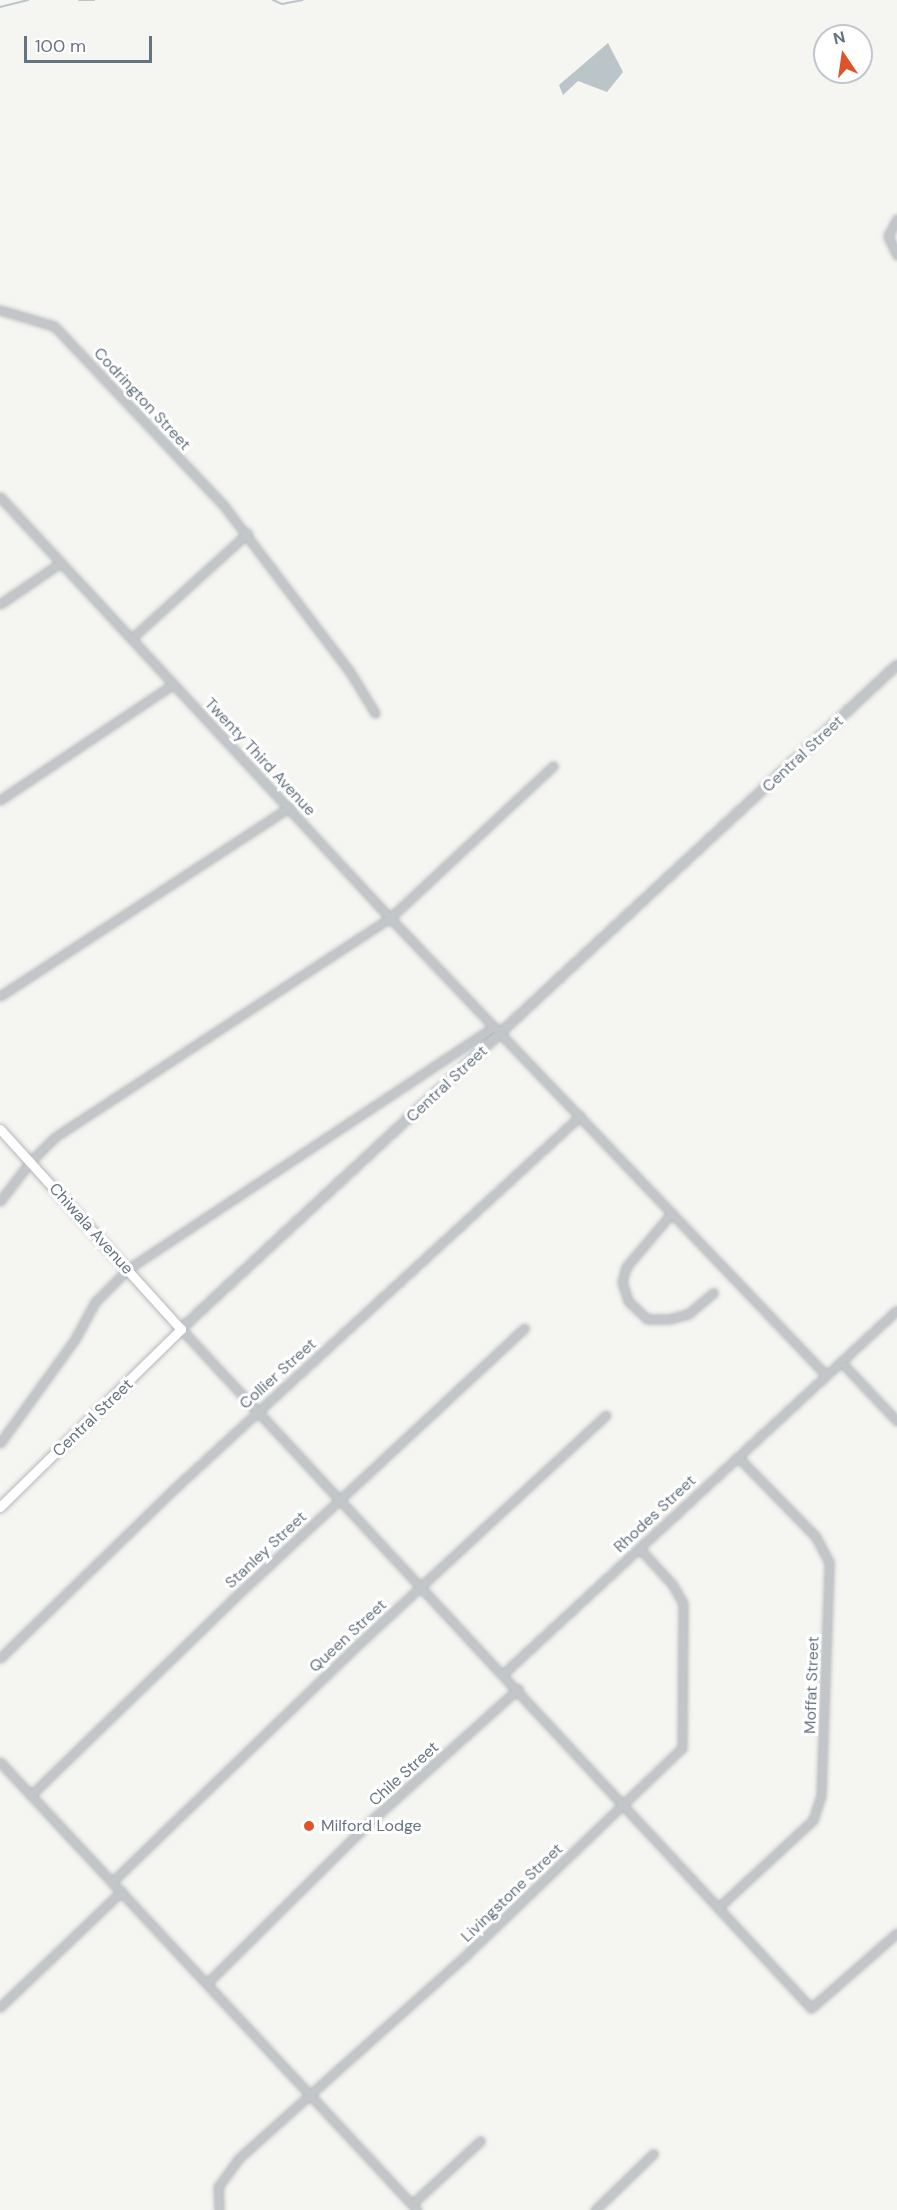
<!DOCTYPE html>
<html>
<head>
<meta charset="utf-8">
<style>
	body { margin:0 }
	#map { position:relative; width:897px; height:2210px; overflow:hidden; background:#f5f5f1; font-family:"DM Sans",sans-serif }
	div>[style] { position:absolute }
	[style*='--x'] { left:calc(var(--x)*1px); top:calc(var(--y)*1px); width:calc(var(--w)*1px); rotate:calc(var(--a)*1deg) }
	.water>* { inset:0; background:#bbc5c9 }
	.stream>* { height:2px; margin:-1px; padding:0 1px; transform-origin:1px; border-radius:1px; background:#bbc5c9 }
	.roads { filter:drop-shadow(0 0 2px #b5b9bd) drop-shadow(0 0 2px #b5b9bd) }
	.minor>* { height:7px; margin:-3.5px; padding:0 3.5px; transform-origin:3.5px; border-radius:3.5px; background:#c3c6c9 }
	.tertiary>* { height:8px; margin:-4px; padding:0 4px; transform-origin:4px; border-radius:4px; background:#c3c6c9 }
	.secondary>* { height:9px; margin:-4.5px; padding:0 4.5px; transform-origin:4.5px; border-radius:4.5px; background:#fff }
	.dots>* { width:16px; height:16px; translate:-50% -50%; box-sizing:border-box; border:3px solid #fff; border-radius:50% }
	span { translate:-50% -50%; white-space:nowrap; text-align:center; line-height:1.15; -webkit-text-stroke:6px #fff; paint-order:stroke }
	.street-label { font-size:16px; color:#657481 }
	.poi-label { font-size:16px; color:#657481 }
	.left { translate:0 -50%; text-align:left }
	.north { position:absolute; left:813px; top:24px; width:60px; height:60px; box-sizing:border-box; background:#fff; border:2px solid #c1c7cd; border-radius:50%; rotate:347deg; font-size:16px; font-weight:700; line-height:24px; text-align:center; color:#657481 }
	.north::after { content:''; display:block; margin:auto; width:21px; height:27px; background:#dd5429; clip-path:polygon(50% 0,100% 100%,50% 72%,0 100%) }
	.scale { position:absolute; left:24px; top:36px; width:128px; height:27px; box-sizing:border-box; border:3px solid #657481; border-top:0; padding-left:8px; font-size:18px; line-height:21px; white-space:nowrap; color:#657481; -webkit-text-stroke:4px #fff; paint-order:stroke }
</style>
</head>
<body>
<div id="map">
	<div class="water">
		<div style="clip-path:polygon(608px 43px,623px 72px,607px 92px,578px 81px,563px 95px,559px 85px)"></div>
	</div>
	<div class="stream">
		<div style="--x:79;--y:0;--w:15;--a:0"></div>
		<div style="--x:273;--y:0;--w:10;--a:24"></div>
		<div style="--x:282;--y:4;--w:21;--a:-11"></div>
		<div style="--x:0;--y:7;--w:29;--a:-14"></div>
	</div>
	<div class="roads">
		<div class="minor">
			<div style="--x:897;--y:219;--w:19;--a:118"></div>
			<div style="--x:888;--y:236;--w:21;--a:65"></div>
			<div style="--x:0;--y:310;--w:56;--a:16.5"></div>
			<div style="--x:54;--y:326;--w:248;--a:46.6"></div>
			<div style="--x:224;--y:506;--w:208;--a:52.8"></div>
			<div style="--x:350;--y:672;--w:48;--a:58.6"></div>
			<div style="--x:0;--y:497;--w:574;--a:47.19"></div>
			<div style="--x:390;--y:918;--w:632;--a:46.35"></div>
			<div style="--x:0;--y:604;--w:73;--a:-34.3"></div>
			<div style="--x:132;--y:638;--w:156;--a:-42.2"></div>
			<div style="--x:0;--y:800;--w:208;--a:-33.8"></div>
			<div style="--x:0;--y:996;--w:346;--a:-33.1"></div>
			<div style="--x:0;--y:1201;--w:49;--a:-52.4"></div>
			<div style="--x:30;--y:1162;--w:35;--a:-45"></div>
			<div style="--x:55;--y:1137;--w:400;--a:-33.2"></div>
			<div style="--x:390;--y:918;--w:223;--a:-43"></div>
			<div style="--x:670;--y:1215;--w:68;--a:130.2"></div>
			<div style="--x:626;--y:1267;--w:16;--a:105"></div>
			<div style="--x:622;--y:1282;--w:20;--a:72"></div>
			<div style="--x:628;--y:1301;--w:26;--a:43"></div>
			<div style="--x:647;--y:1319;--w:22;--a:0"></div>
			<div style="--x:669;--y:1319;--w:20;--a:-15"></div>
			<div style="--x:688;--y:1314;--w:33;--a:-40"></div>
			<div style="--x:181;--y:1329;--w:926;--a:47.14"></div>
			<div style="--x:811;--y:2008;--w:114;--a:-41.1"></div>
			<div style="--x:841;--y:1362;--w:81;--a:46.5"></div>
			<div style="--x:0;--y:1443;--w:128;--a:-54.2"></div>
			<div style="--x:75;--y:1339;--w:42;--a:-61.6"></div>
			<div style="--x:95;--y:1302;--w:47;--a:-45"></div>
			<div style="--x:128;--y:1269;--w:439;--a:-33.5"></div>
			<div style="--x:0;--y:1658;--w:244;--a:-44.2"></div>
			<div style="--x:175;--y:1488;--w:550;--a:-42.57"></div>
			<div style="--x:503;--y:1674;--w:536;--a:-42.73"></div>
			<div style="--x:0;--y:1762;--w:612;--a:47.05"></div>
			<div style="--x:31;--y:1795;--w:284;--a:-44.1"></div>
			<div style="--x:235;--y:1597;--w:395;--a:-42.9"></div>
			<div style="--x:113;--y:1881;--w:328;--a:-44"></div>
			<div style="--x:349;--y:1653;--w:350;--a:-42.8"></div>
			<div style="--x:720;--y:1906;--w:127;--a:-42.8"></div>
			<div style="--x:813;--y:1820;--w:25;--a:-72"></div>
			<div style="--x:821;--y:1796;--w:234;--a:-88"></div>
			<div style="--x:829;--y:1562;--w:30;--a:-118"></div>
			<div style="--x:815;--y:1536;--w:110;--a:-134.3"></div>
			<div style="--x:208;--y:1982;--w:232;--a:-44.7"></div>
			<div style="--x:373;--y:1819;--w:195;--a:-41.9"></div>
			<div style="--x:0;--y:2007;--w:168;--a:-43.6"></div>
			<div style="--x:412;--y:2204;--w:93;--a:-42.8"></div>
			<div style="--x:219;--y:2210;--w:23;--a:-92"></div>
			<div style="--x:218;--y:2187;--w:34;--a:-54"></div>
			<div style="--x:238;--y:2159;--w:309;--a:-41.8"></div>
			<div style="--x:468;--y:1953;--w:296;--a:-43.8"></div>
			<div style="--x:682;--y:1748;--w:145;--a:-89.6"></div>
			<div style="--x:683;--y:1603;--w:22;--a:-120"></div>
			<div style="--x:672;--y:1584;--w:49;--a:-132.5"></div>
			<div style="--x:595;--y:2210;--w:81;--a:-44"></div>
		</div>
		<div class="tertiary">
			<div style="--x:181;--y:1329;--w:976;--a:-42.84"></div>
		</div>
		<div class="secondary">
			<div style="--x:0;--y:1129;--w:270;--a:47.9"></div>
			<div style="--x:181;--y:1329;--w:254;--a:135.5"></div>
		</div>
	</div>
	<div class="dots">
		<div style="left:309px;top:1826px;background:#dd5429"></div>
	</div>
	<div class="street-label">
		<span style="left:142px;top:399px;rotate:47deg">Codrington Street</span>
		<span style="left:803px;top:754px;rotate:-43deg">Central Street</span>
		<span style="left:260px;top:757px;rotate:47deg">Twenty Third Avenue</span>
		<span style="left:447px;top:1084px;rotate:-43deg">Central Street</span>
		<span style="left:91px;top:1229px;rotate:48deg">Chiwala Avenue</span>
		<span style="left:278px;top:1374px;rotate:-42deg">Collier Street</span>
		<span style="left:93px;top:1418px;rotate:-44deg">Central Street</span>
		<span style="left:655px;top:1514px;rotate:-43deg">Rhodes Street</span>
		<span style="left:266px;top:1550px;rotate:-43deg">Stanley Street</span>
		<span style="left:348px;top:1636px;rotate:-43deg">Queen Street</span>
		<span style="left:812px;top:1685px;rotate:-88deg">Moffat Street</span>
		<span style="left:404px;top:1774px;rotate:-42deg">Chile Street</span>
		<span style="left:512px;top:1893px;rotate:-44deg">Livingstone Street</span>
	</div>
	<div class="poi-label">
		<span class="left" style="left:321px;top:1826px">Milford Lodge</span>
	</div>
	<div class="north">N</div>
	<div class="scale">100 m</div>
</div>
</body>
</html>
